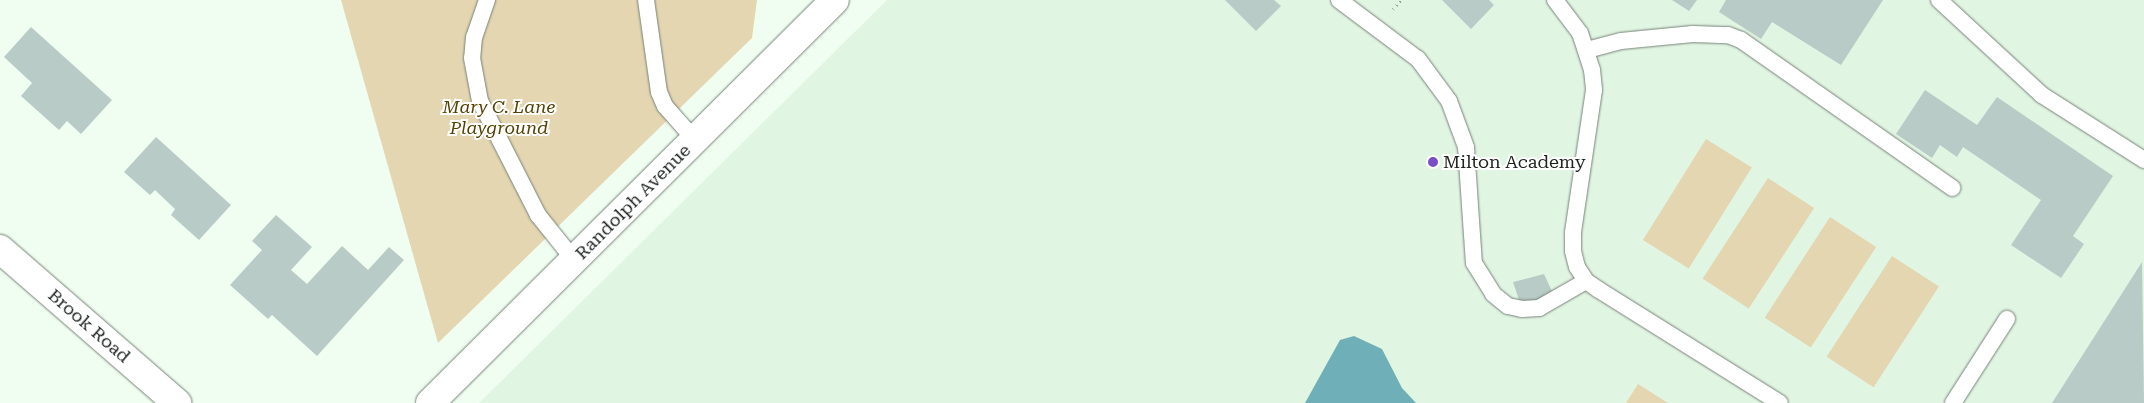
<!DOCTYPE html>
<html>
<head>
<meta charset="utf-8">
<style>
	body { margin:0 }
	#map { position:relative; width:2144px; height:403px; overflow:hidden; background:#f0fef1; font-family:"Roboto Serif",serif }
	div>[style] { position:absolute }
	[style*='--x'] { left:calc(var(--x)*1px); top:calc(var(--y)*1px); width:calc(var(--w)*1px); rotate:calc(var(--a)*1deg) }
	.built>* { inset:0; background:#e1f5e3 }
	.green>* { inset:0; background:#e4d6b1; transform-origin:0 0 }
	.water>* { inset:0; background:#6fafb8 }
	.building>* { inset:0; background:#b8cbc6 }
	.path>* { height:3px; margin-top:-1.5px; transform-origin:0; background:repeating-linear-gradient(90deg,#99a39a 0 1px,transparent 0 5px) }
	.roads { filter:drop-shadow(0 0 1px #768378) drop-shadow(0 0 1px #768378) }
	.lane>* { height:16px; margin:-8px; padding:0 8px; transform-origin:8px; border-radius:8px; background:#fff }
	.primary>* { height:28px; margin:-14px; padding:0 14px; transform-origin:14px; border-radius:14px; background:#fff }
	.dots>* { width:14px; height:14px; translate:-50% -50%; box-sizing:border-box; border:2px solid #fff; border-radius:50% }
	span { translate:-50% -50%; white-space:nowrap; text-align:center; line-height:1.15; -webkit-text-stroke:4px #fff; paint-order:stroke }
	.park-label { font-size:18px; color:#554203; font-style:italic }
	.poi-label { font-size:18px; color:#1e231f }
	.left { translate:0 -50%; text-align:left }
	.street-label { font-size:18px; color:#1e231f }
</style>
</head>
<body>
<div id="map">
	<div class="built">
		<div style="clip-path:polygon(887px 0,2144px 0,2144px 403px,479px 403px)"></div>
	</div>
	<div class="green">
		<div style="clip-path:polygon(341px 0,757px 0,752px 38px,438px 343px)"></div>
		<div style="left:1706px;top:139px;width:54px;height:119px;rotate:32deg"></div>
		<div style="left:1768px;top:178px;width:55px;height:120px;rotate:33deg"></div>
		<div style="left:1830px;top:217px;width:55px;height:120px;rotate:33deg"></div>
		<div style="left:1892px;top:256px;width:56px;height:120px;rotate:33deg"></div>
		<div style="clip-path:polygon(1638px 384px,1668px 403px,1626px 403px)"></div>
	</div>
	<div class="water">
		<div style="clip-path:polygon(1354px 336px,1382px 349px,1402px 388px,1416px 403px,1305px 403px,1340px 340px)"></div>
	</div>
	<div class="building">
		<div style="clip-path:polygon(1225px 0,1274px 0,1281px 6px,1256px 31px)"></div>
		<div style="clip-path:polygon(1442px 0,1489px 0,1494px 5px,1471px 29px)"></div>
		<div style="clip-path:polygon(1672px 0,1697px 0,1689px 11px)"></div>
		<div style="clip-path:polygon(1726px 0,1883px 0,1841px 65px,1772px 22px,1761px 39px,1719px 12px)"></div>
		<div style="clip-path:polygon(31px 27px,112px 100px,81px 134px,67px 121px,59px 130px,21px 96px,32px 83px,4px 57px)"></div>
		<div style="clip-path:polygon(1925px 90px,1977px 125px,1997px 97px,2113px 176px,2073px 236px,2084px 244px,2061px 278px,2011px 245px,2041px 200px,1963px 147px,1957px 157px,1940px 145px,1932px 158px,1896px 134px)"></div>
		<div style="clip-path:polygon(156px 137px,231px 205px,199px 240px,171px 215px,175px 209px,155px 190px,150px 195px,124px 172px)"></div>
		<div style="clip-path:polygon(276px 215px,312px 247px,291px 270px,307px 284px,342px 246px,368px 270px,389px 247px,404px 260px,317px 356px,272px 315px,268px 319px,230px 285px,262px 250px,252px 241px)"></div>
		<div style="clip-path:polygon(2142px 262px,2144px 403px,2052px 403px)"></div>
		<div style="clip-path:polygon(1544px 274px,1556px 300px,1522px 309px,1513px 282px)"></div>
	</div>
	<div class="path">
		<div style="--x:1393;--y:9;--w:12;--a:-48"></div>
	</div>
	<div class="roads">
		<div class="lane">
			<div style="--x:487;--y:0;--w:39;--a:109"></div>
			<div style="--x:474;--y:37;--w:21;--a:95"></div>
			<div style="--x:472;--y:58;--w:44;--a:79.5"></div>
			<div style="--x:480;--y:101;--w:128;--a:63"></div>
			<div style="--x:538;--y:215;--w:58;--a:51.3"></div>
			<div style="--x:646;--y:0;--w:93;--a:82"></div>
			<div style="--x:659;--y:92;--w:15;--a:67"></div>
			<div style="--x:665;--y:106;--w:45;--a:48.6"></div>
			<div style="--x:1339;--y:0;--w:99;--a:36.8"></div>
			<div style="--x:1418;--y:59;--w:52;--a:53.6"></div>
			<div style="--x:1449;--y:101;--w:49;--a:69.7"></div>
			<div style="--x:1466;--y:147;--w:116;--a:86.1"></div>
			<div style="--x:1474;--y:263;--w:36;--a:58"></div>
			<div style="--x:1493;--y:294;--w:19;--a:39"></div>
			<div style="--x:1508;--y:306;--w:14;--a:12"></div>
			<div style="--x:1522;--y:309;--w:17;--a:-3"></div>
			<div style="--x:1539;--y:308;--w:54;--a:-29.9"></div>
			<div style="--x:1555;--y:0;--w:41;--a:52.9"></div>
			<div style="--x:1580;--y:33;--w:39;--a:72"></div>
			<div style="--x:1592;--y:70;--w:20;--a:84"></div>
			<div style="--x:1594;--y:90;--w:145;--a:98.4"></div>
			<div style="--x:1573;--y:233;--w:18;--a:90"></div>
			<div style="--x:1573;--y:251;--w:16;--a:76"></div>
			<div style="--x:1577;--y:267;--w:17;--a:57"></div>
			<div style="--x:1586;--y:281;--w:16;--a:35"></div>
			<div style="--x:1599;--y:290;--w:213;--a:32"></div>
			<div style="--x:1939;--y:0;--w:140;--a:42.7"></div>
			<div style="--x:2042;--y:95;--w:121;--a:32.5"></div>
			<div style="--x:1587;--y:50;--w:35;--a:-15"></div>
			<div style="--x:1621;--y:41;--w:72;--a:-5.6"></div>
			<div style="--x:1693;--y:34;--w:35;--a:2"></div>
			<div style="--x:1728;--y:35;--w:14;--a:21"></div>
			<div style="--x:1741;--y:40;--w:258;--a:35"></div>
			<div style="--x:1953;--y:403;--w:100;--a:-57.3"></div>
		</div>
		<div class="primary">
			<div style="--x:0;--y:249;--w:235;--a:41"></div>
			<div style="--x:430;--y:403;--w:571;--a:-44.86"></div>
		</div>
	</div>
	<div class="dots">
		<div style="left:1433px;top:162px;background:#794ec6"></div>
	</div>
	<div class="park-label">
		<span style="left:499px;top:118px">Mary C. Lane<br>Playground</span>
	</div>
	<div class="poi-label">
		<span class="left" style="left:1443px;top:162px">Milton Academy</span>
	</div>
	<div class="street-label">
		<span style="left:633px;top:202px;rotate:-45deg">Randolph Avenue</span>
		<span style="left:89px;top:326px;rotate:41deg">Brook Road</span>
	</div>
</div>
</body>
</html>
